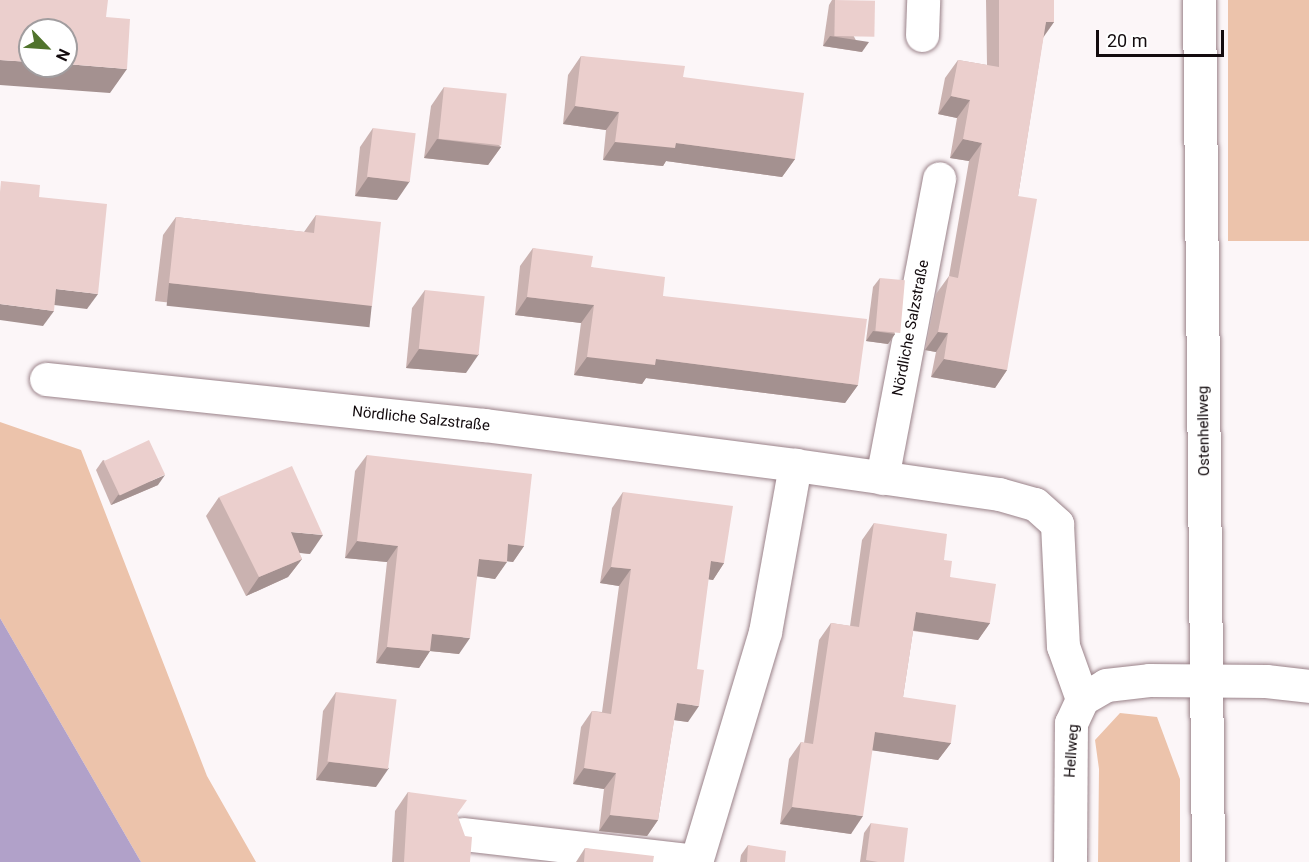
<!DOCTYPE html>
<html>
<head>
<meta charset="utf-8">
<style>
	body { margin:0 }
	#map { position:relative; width:1309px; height:862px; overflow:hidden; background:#fcf6f8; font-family:Roboto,sans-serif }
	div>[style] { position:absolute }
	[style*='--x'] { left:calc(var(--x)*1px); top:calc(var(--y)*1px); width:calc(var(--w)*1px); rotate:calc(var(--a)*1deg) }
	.green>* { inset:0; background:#ecc3ab; transform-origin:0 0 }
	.water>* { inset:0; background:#b1a1c9 }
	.roads { filter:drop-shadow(0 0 2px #9a8289) drop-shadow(0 0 2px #9a8289) }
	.minor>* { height:33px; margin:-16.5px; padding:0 16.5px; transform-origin:16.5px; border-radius:16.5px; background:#fff }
	.major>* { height:33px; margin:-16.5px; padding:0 16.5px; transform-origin:16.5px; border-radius:16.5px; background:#fff }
	.wall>* { inset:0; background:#cab2b0 }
	.shaded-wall>* { inset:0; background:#a49190; transform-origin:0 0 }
	.building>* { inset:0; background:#ebcfcd; transform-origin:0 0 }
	span { translate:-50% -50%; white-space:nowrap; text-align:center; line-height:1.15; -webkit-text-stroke:6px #fff; paint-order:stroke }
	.street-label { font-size:15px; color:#130b0e }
	.north { position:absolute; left:18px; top:18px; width:60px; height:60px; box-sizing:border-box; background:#fff; border:2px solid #a19d9f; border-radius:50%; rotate:115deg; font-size:16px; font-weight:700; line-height:24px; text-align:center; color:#130b0e }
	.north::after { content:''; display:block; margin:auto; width:21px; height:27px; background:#50732c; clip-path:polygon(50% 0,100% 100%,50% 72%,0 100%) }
	.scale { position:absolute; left:1096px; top:30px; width:128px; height:27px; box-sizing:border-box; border:3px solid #130b0e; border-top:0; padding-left:8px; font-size:18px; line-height:21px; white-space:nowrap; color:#130b0e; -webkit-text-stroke:4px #fff; paint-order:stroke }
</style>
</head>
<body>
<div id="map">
	<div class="green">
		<div style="left:1228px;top:0;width:81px;height:241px"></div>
		<div style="clip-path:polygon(0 422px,81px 450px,207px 776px,256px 862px,141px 862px,0 618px)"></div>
		<div style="clip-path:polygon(1120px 713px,1157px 717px,1180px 779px,1180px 862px,1098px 862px,1099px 769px,1095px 740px)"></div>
	</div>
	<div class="water">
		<div style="clip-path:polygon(0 618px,141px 862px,0 862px)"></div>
	</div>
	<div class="roads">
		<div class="minor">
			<div style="--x:922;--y:35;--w:35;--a:-88"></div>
			<div style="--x:46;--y:379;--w:440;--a:6"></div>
			<div style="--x:484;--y:425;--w:314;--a:7.3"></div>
			<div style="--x:795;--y:465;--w:206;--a:8.1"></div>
			<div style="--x:999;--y:494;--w:37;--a:16"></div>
			<div style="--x:1035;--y:504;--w:30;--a:42"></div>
			<div style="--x:1057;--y:524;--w:122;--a:87.2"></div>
			<div style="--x:1063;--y:646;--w:56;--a:70.3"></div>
			<div style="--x:882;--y:478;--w:305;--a:-79.2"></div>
			<div style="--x:463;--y:834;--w:235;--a:6.6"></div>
			<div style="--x:696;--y:862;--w:240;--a:-73.3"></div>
			<div style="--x:765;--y:632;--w:170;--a:-79.8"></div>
			<div style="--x:1070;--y:862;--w:139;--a:-89.6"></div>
			<div style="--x:1071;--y:723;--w:26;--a:-65"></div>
			<div style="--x:1082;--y:699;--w:28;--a:-30"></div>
			<div style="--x:1106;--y:685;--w:43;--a:-6.6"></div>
			<div style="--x:1149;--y:680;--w:117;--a:0.5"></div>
			<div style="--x:1266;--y:681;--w:43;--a:6.6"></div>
		</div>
		<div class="major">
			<div style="--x:1199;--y:0;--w:862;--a:89.4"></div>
		</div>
	</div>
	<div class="wall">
		<div style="clip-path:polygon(832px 0,835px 0,862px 52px,823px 46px,829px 5px)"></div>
		<div style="clip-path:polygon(986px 0,1054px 0,1054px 22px,1043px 38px,1018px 196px,1007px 370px,995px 388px,931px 377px,936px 352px,925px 350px,936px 294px,949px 276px,969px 161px,950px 158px,957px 118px,938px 114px,945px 78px,958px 60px,987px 65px)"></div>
		<div style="clip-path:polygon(581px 56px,683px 77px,795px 159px,782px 177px,666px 161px,663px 166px,603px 160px,606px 130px,563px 124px,568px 75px)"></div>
		<div style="clip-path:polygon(444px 87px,501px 147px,488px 165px,424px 158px,431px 106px)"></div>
		<div style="clip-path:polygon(373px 128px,397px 200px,355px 196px,360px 147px)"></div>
		<div style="clip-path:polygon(316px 215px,372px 306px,359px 324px,155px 301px,163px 235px,176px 217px,304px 232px)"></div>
		<div style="clip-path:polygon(533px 248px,591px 267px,663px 296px,858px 385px,845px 403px,646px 378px,642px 384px,574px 375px,581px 323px,515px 315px,520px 266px)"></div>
		<div style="clip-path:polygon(880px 278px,895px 334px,888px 344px,866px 341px,873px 287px)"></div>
		<div style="clip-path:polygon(425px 290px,466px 373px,406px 368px,412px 308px)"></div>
		<div style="clip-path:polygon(367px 455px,524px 546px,513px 562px,507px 561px,495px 579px,477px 576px,459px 654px,430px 651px,419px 668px,376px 663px,387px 562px,345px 558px,355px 471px)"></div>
		<div style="clip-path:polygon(103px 460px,158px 485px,111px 505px,96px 470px)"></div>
		<div style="clip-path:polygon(623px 492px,724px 563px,713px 580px,708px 579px,688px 722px,674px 720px,658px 820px,647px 836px,599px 831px,604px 789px,573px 784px,581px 727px,592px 711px,602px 712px,619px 586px,600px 583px,612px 508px)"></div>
		<div style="clip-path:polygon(219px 497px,310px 554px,299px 553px,302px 559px,288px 577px,246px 596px,206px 516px)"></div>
		<div style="clip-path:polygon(874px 523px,944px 560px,950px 577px,990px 623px,978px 640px,913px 631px,903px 697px,951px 743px,938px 760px,872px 750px,851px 834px,780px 824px,789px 759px,801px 742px,804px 743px,819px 640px,831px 623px,850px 626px,862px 540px)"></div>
		<div style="clip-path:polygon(336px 692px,376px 787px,316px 780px,323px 711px)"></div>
		<div style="clip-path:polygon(408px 792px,457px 814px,470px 862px,392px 862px,395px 811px)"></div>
		<div style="clip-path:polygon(871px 823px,904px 862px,860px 862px,864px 833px)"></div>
		<div style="clip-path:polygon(748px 845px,785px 862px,740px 862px,741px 855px)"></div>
		<div style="clip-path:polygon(585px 848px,653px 862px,576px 862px)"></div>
	</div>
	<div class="shaded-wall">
		<div style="clip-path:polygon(1046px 22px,1054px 22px,1041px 40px)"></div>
		<div style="clip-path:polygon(830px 36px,869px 42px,862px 52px,823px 46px)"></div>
		<div style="clip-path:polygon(0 60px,30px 62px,30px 66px,66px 66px,66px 64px,127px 69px,110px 93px,0 85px)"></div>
		<div style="clip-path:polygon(951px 96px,970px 100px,957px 118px,938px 114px)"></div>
		<div style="clip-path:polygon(575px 106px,619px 112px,606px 130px,563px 124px)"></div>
		<div style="clip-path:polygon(437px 139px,501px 147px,488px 165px,424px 158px)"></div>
		<div style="clip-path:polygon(963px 139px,982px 143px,969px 161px,950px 158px)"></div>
		<div style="clip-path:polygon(615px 142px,676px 143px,795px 159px,782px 177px,666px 161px,663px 166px,603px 160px)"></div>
		<div style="clip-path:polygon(368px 177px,410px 181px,397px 200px,355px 196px)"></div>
		<div style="left:169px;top:283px;width:204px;height:23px;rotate:6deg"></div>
		<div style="clip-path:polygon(56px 289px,98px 294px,87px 309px,46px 304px)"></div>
		<div style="clip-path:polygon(527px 297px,594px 305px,581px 323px,515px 315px)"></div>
		<div style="clip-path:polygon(0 304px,54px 311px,43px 326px,0 320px)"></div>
		<div style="clip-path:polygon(873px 331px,895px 334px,888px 344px,866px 341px)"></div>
		<div style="clip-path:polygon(938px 332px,948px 333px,936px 352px,925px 350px)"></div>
		<div style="clip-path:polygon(419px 349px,479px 354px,466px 373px,406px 368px)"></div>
		<div style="clip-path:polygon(587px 357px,656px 359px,858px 385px,845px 403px,646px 378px,642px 384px,574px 375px)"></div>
		<div style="clip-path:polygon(944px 359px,1007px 370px,995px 388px,931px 377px)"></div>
		<div style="clip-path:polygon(165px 475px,158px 485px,111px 505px,118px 495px)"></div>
		<div style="clip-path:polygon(291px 532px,323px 535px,310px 554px,277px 550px)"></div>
		<div style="clip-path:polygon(357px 541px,398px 546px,387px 562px,345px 558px)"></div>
		<div style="clip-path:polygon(508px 544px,524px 546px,513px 562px,497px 560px)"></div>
		<div style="clip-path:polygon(302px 559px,288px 577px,246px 596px,259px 577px)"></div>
		<div style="clip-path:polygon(479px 559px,507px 562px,495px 579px,468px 575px)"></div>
		<div style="clip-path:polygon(711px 561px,724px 563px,713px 580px,699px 578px)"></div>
		<div style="clip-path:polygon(611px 567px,631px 569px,619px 586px,600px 583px)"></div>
		<div style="clip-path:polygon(916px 612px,990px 623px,978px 640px,904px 629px)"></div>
		<div style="clip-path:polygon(432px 634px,470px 638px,459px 654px,420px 650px)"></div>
		<div style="clip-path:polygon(387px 647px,430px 651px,419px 668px,376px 663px)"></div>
		<div style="clip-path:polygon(677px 703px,699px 706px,688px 722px,666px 719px)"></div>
		<div style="clip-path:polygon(875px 732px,951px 743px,938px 760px,863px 749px)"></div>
		<div style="clip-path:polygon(329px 762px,389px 768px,376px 787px,316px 780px)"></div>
		<div style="clip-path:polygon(584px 768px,616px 773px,604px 789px,573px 784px)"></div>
		<div style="clip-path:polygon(792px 807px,863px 816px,851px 834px,780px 824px)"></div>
		<div style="clip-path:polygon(610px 815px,658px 820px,647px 836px,599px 831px)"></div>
	</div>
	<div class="building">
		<div style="clip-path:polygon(0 0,108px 0,106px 17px,130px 19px,127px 69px,66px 64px,66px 30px,30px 30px,30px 62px,0 60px)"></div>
		<div style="left:835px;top:0;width:40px;height:36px;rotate:1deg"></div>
		<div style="clip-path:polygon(999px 0,1054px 0,1054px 22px,1046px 22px,1018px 196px,1037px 199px,1007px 370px,944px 359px,948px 333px,938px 332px,949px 276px,958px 278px,982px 143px,963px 139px,970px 100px,951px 96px,958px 60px,999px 67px)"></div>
		<div style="clip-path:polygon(581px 56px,685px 66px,683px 77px,804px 93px,795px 159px,676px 143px,675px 148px,615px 142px,619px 112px,575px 106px)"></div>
		<div style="left:444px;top:87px;width:63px;height:52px;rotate:6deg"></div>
		<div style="left:373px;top:128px;width:43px;height:49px;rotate:7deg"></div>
		<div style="clip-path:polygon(1px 181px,40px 185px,39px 197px,107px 204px,98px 294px,56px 289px,54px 311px,0 304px,0 192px)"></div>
		<div style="clip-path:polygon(316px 215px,381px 222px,372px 306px,169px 283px,176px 217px,314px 233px)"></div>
		<div style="clip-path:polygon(533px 248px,593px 256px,591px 267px,665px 277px,663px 296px,867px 319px,858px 385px,656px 359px,655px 365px,587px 357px,594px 305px,527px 297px)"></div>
		<div style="left:880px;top:278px;width:25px;height:53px;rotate:5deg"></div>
		<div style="left:425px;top:290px;width:60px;height:59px;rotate:6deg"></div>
		<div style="left:149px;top:440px;width:38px;height:50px;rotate:65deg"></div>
		<div style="clip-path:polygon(367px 455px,532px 474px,524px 546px,508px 544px,507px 562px,479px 559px,470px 638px,432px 634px,430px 651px,387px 647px,398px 546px,357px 541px)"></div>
		<div style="clip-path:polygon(292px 466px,323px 535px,291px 532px,302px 559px,259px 577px,219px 497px)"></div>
		<div style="clip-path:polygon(623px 492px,733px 506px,724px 563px,711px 561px,697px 669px,704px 670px,699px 706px,677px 703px,658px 820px,610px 815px,616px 773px,584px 768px,592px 711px,611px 714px,631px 569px,611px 567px)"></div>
		<div style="clip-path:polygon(874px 523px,947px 534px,944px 560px,952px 561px,950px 577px,996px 584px,990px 623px,916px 612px,903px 697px,956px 705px,951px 743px,875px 732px,863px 816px,792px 807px,801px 742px,813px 744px,831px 623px,859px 627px)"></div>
		<div style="left:336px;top:692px;width:61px;height:70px;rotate:7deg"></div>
		<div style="clip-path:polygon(408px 792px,467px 800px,457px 814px,465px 836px,472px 837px,470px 862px,404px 862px)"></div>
		<div style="clip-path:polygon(871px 823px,908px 828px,904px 862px,878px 862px,866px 860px)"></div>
		<div style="clip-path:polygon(748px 845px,786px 851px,785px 862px,747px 862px)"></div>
		<div style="clip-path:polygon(585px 848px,654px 856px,653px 862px,584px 862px)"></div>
	</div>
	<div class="street-label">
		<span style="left:911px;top:328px;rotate:-79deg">Nördliche Salzstraße</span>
		<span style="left:421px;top:419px;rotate:6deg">Nördliche Salzstraße</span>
		<span style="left:1204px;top:431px;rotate:-91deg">Ostenhellweg</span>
		<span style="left:1072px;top:751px;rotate:-86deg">Hellweg</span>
	</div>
	<div class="north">N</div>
	<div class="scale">20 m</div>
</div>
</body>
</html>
